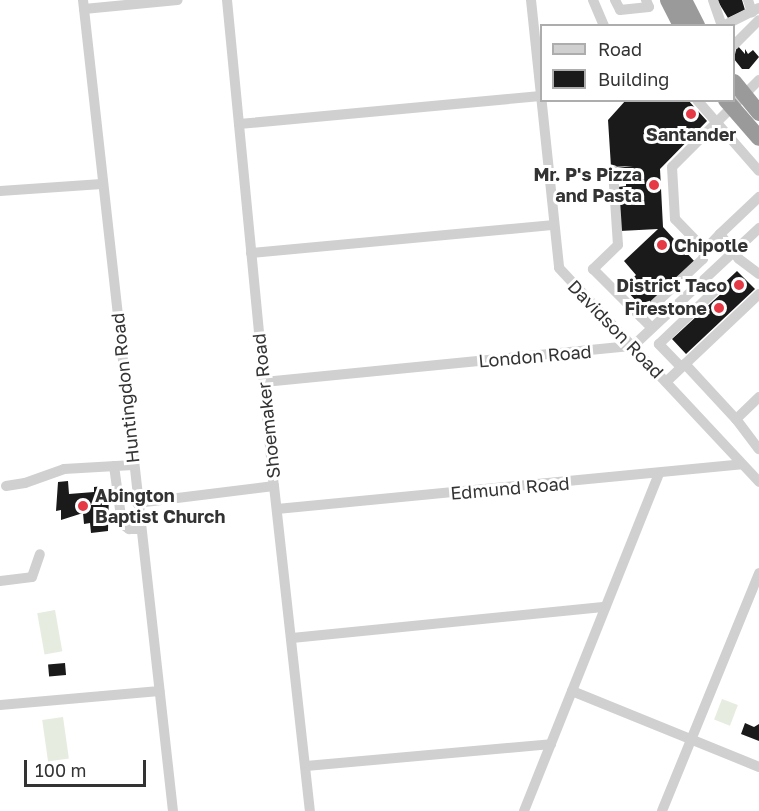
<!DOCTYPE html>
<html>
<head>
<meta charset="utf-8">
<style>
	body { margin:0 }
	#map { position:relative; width:759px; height:811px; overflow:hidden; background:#fff; font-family:"Golos Text",sans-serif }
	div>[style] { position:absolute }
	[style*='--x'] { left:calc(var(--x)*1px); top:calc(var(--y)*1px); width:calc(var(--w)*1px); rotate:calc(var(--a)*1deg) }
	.green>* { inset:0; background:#e6ecdf; transform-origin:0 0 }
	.building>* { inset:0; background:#1a1a1a; transform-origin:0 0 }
	.minor>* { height:10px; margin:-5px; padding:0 5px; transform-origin:5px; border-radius:5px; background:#d0d0d0 }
	.highway>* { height:16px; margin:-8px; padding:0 8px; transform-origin:8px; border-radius:8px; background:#9a9a9a }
	.dots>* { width:16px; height:16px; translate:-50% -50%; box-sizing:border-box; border:3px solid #fff; border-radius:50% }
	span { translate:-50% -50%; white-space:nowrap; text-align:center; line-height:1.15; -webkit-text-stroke:6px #fff; paint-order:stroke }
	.poi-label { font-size:18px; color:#333; font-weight:700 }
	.right { translate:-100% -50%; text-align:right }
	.left { translate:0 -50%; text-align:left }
	.street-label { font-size:18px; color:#333 }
	.legend { position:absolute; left:540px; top:24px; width:195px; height:78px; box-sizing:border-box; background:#fff; border:2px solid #adadad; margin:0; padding:8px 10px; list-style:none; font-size:18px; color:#333 }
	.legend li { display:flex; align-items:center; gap:12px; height:30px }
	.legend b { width:30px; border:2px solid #adadad }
	.scale { position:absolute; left:24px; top:760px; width:122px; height:27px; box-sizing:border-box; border:3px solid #333; border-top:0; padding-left:8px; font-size:18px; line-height:21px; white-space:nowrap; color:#333; -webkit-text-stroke:4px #fff; paint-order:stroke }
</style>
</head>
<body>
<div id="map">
	<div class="green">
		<div style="left:55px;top:610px;width:42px;height:18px;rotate:80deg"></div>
		<div style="left:722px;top:699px;width:17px;height:22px;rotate:21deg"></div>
		<div style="left:63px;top:717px;width:42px;height:21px;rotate:82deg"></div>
	</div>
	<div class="building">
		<div style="clip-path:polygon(717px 0,742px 0,745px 10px,728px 18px)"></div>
		<div style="clip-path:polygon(737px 45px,745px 54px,745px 49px,748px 54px,753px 50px,759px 57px,749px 69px,742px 69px,734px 59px)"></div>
		<div style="clip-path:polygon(626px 100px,688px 100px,707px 121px,660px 169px,663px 227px,695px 262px,644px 309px,623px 287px,636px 275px,624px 261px,658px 229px,620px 231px,618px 187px,626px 186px,626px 182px,618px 182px,617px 168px,633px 166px,611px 167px,608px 120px)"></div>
		<div style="clip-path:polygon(737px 271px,755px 289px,686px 354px,672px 339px,724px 291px,720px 287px)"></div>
		<div style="clip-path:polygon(68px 481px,69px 494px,94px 492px,94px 487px,104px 486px,104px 492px,109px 492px,108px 531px,91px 533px,90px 523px,84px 524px,83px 513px,61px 520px,61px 510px,56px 511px,58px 482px)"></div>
		<div style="left:65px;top:663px;width:12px;height:17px;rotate:85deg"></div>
		<div style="clip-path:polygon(745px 723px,754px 727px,759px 724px,759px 741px,741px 734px)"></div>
	</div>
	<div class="minor">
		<div style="--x:83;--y:0;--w:816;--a:83.67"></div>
		<div style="--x:227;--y:0;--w:488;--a:84.5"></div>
		<div style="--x:274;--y:486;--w:327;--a:83.7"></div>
		<div style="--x:531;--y:0;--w:269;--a:84"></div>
		<div style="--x:559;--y:268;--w:293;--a:46.9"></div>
		<div style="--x:593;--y:0;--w:28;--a:67"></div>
		<div style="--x:615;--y:0;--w:11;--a:63"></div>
		<div style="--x:620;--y:10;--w:29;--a:-6"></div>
		<div style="--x:649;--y:7;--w:8;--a:-113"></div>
		<div style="--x:713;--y:0;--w:28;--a:71"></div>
		<div style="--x:748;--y:0;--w:13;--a:72"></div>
		<div style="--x:84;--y:9;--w:94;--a:-5.5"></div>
		<div style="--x:723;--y:26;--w:40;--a:-26.6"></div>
		<div style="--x:734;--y:45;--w:35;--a:-45"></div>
		<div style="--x:759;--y:80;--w:123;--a:135"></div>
		<div style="--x:672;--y:167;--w:52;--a:86.7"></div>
		<div style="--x:675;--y:219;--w:43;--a:45.9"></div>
		<div style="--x:705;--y:250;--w:22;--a:-47"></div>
		<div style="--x:720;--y:234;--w:31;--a:53"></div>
		<div style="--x:739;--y:259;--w:25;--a:37"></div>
		<div style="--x:697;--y:100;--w:94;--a:48.9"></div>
		<div style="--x:239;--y:124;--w:303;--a:-5.3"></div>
		<div style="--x:613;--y:170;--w:75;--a:86.2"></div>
		<div style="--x:618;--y:245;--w:35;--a:136"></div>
		<div style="--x:593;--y:269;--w:83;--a:45"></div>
		<div style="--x:0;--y:191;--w:102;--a:-3.9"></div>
		<div style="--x:720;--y:234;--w:54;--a:-43.5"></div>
		<div style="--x:251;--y:253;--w:302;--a:-5.3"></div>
		<div style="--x:641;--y:317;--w:85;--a:-43.1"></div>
		<div style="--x:703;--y:259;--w:9;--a:-77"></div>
		<div style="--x:685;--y:364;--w:75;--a:47.2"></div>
		<div style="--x:681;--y:367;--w:32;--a:-134"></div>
		<div style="--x:659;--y:344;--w:86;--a:-43.6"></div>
		<div style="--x:264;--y:382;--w:371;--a:-5.6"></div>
		<div style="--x:633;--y:346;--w:173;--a:-43.1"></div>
		<div style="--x:666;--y:382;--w:128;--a:-43.4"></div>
		<div style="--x:759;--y:397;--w:32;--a:136"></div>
		<div style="--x:736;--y:419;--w:38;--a:53"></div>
		<div style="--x:114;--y:466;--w:59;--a:82.1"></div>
		<div style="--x:122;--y:524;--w:9;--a:36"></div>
		<div style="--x:129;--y:529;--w:11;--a:0"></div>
		<div style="--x:6;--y:486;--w:19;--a:-9"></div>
		<div style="--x:25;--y:483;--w:41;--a:-19.7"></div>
		<div style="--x:64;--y:469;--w:69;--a:-3.3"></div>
		<div style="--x:137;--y:503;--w:138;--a:-7.1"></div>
		<div style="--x:277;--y:509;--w:467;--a:-5.5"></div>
		<div style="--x:0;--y:581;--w:32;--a:-7"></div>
		<div style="--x:32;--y:577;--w:24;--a:-71"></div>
		<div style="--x:292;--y:638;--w:315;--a:-5.7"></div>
		<div style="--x:572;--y:691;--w:202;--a:22.1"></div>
		<div style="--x:0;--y:705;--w:160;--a:-5"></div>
		<div style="--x:306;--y:766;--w:246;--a:-5.1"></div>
		<div style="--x:524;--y:811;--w:364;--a:-68.2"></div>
		<div style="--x:662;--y:811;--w:257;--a:-67.8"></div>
	</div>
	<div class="highway">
		<div style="--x:668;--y:0;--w:29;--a:63"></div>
		<div style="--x:684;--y:0;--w:29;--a:63"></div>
		<div style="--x:734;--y:82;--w:40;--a:51"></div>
		<div style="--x:726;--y:100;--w:50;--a:49"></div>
	</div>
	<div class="dots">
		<div style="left:691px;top:114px;background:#e63946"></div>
		<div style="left:654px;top:185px;background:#e63946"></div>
		<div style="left:662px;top:245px;background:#e63946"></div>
		<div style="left:739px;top:285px;background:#e63946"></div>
		<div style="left:719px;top:308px;background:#e63946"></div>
		<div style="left:83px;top:506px;background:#e63946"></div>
	</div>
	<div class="poi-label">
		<span style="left:691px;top:134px">Santander</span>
		<span class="right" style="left:642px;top:185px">Mr. P's Pizza<br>and Pasta</span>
		<span class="left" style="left:674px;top:245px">Chipotle</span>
		<span class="right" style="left:727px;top:285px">District Taco</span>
		<span class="right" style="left:707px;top:308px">Firestone</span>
		<span class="left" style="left:95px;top:506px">Abington<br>Baptist Church</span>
	</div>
	<div class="street-label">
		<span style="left:616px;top:329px;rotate:46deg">Davidson Road</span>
		<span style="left:535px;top:356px;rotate:-5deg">London Road</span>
		<span style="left:125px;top:388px;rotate:-96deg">Huntingdon Road</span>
		<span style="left:266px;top:406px;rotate:-96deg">Shoemaker Road</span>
		<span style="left:510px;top:488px;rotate:-5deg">Edmund Road</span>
	</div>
	<ul class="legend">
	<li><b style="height:8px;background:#d0d0d0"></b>Road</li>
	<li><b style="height:16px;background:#1a1a1a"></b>Building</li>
	</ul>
	<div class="scale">100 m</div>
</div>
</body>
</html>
